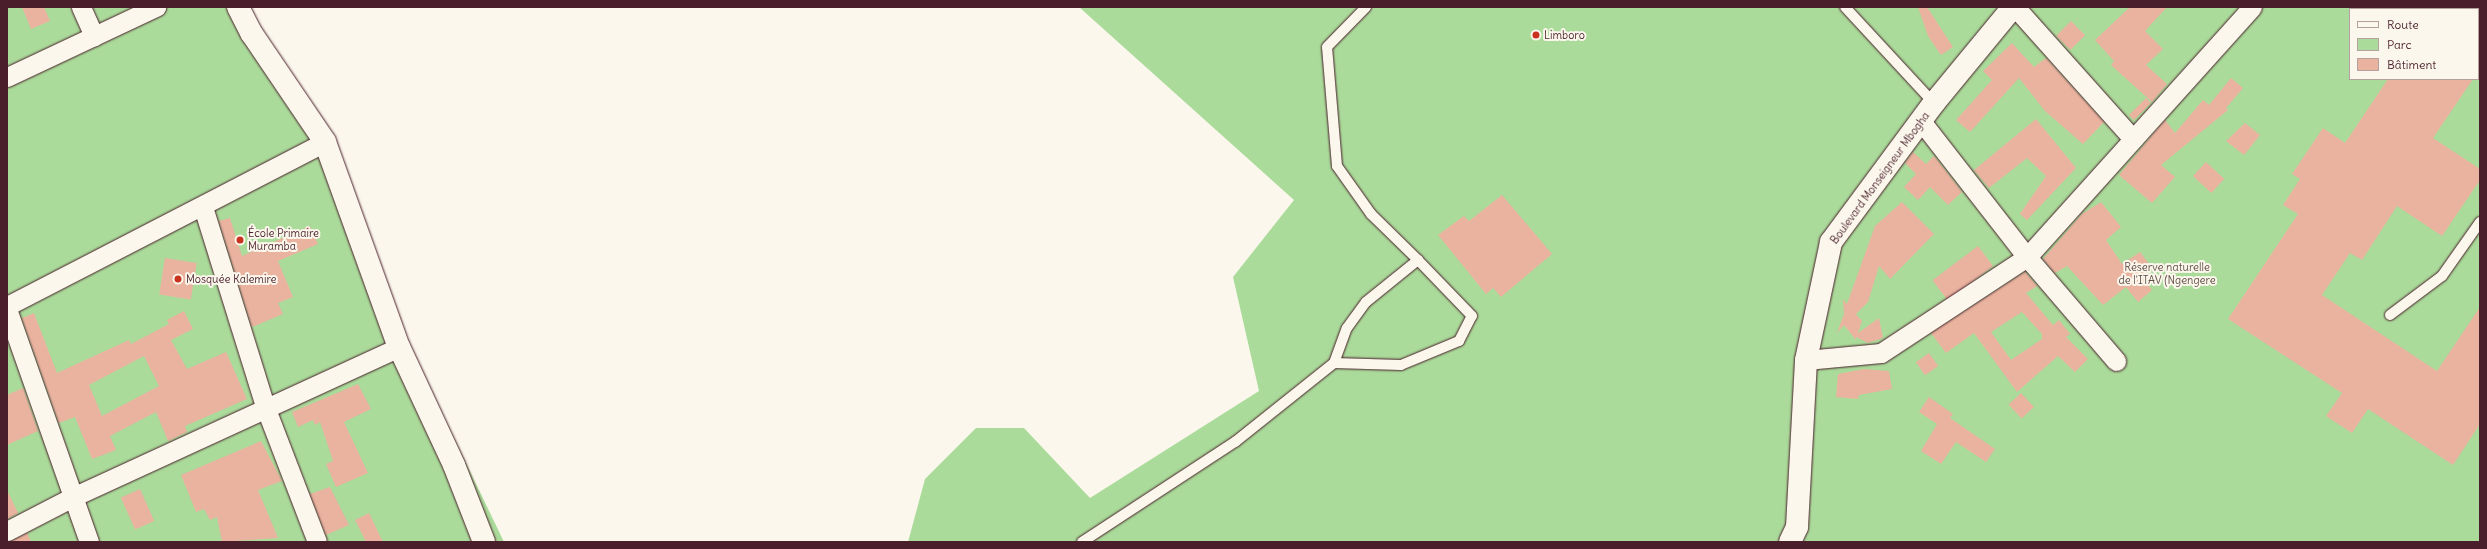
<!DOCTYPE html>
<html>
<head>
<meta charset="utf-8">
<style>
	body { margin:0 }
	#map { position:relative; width:2487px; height:549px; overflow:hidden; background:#fbf7ec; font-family:Delius,sans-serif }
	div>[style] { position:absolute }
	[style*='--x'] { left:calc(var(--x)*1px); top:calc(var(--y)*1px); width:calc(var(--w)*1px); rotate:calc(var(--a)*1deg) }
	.green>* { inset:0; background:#abdb9b }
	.building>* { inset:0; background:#e9b39f; transform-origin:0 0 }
	.roads { filter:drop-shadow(0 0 1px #4a1f2b) drop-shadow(0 0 1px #4a1f2b) }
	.lane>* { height:10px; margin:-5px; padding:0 5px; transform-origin:5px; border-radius:5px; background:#fbf7ec }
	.street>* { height:19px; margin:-9.5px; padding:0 9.5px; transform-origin:9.5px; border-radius:9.5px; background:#fbf7ec }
	.secondary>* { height:22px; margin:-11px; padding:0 11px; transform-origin:11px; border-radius:11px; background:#fbf7ec }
	.dots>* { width:11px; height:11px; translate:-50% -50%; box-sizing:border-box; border:2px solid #fbf7ec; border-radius:50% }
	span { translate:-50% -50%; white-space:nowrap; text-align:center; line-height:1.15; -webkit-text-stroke:4px #fbf7ec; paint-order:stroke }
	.poi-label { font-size:11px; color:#4a1f2b }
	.left { translate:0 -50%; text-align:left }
	.street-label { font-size:11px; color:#4a1f2b }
	.park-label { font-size:11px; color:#624e47 }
	.frame { position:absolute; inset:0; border:8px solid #4a1f2b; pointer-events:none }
	.legend { position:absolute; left:2349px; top:8px; width:130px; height:72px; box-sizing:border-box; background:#fbf7ec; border:1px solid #b4a19f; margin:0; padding:5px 7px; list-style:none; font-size:12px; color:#4a1f2b }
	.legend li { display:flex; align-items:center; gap:8px; height:20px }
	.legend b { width:20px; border:1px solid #b4a19f }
</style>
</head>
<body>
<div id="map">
	<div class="green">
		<div style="clip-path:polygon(7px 7px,247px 7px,504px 542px,7px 542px)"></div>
		<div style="clip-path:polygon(evenodd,1079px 7px,2480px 7px,2480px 542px,908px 542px,925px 479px,976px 428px,1024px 428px,1090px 498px,1259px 391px,1233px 277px,1294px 200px,1079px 7px,2350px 9px,2478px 9px,2478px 79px,2350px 79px,2350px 9px)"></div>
	</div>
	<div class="building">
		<div style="clip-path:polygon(22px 7px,44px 7px,50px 21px,31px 29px)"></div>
		<div style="clip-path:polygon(1918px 7px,1927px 7px,1953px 47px,1941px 55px,1928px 36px)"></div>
		<div style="clip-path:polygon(2130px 7px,2167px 7px,2145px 31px,2163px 49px,2146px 65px,2167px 84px,2152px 102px,2111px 65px,2114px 61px,2095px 40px)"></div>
		<div style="left:2071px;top:21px;width:20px;height:21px;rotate:45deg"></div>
		<div style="clip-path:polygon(2012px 43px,2034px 67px,2046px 58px,2104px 122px,2083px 144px,2045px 111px,2019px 78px,1970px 132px,1956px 120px,1992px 80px,1983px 71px)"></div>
		<div style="clip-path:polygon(2231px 78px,2243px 88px,2226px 108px,2228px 110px,2161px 165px,2175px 177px,2152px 203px,2119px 175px,2165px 120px,2175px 133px,2203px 100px,2209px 105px)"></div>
		<div style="clip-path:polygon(2388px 79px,2473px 79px,2433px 138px,2480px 169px,2480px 180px,2442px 236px,2397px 206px,2362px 260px,2350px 253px,2322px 295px,2437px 371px,2480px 307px,2480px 424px,2453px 465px,2368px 409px,2352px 433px,2326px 416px,2342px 393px,2228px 319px,2298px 214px,2283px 205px,2300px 179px,2292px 174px,2323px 128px,2345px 143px)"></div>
		<div style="left:2146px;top:98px;width:7px;height:24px;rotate:45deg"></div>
		<div style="clip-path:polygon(2036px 119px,2076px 168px,2027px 220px,2020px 214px,2046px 176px,2027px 158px,1989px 188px,1974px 170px)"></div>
		<div style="clip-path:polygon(2245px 123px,2260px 135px,2244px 155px,2226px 141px)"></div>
		<div style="clip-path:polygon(1913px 152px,1926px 164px,1934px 156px,1962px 192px,1948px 205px,1930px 187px,1918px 200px,1904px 187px,1916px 174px,1905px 163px)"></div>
		<div style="left:2206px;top:162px;width:25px;height:19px;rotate:43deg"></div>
		<div style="clip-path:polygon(1502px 195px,1552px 254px,1501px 297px,1493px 288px,1486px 294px,1438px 235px,1464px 216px,1469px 221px)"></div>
		<div style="clip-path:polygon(1902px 202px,1934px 234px,1890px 279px,1879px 266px,1868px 302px,1856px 314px,1862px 321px,1858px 333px,1879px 318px,1883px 338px,1868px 343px,1856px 337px,1856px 340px,1844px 325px,1837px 333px,1844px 314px,1843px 299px,1847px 304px,1875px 226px)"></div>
		<div style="clip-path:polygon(2101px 202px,2121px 227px,2106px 240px,2122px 264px,2140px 252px,2152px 268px,2141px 276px,2152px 290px,2138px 302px,2126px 287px,2103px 305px,2067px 266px,2055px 273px,2043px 259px,2082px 214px)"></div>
		<div style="clip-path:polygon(230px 218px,242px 256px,310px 226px,318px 244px,278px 261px,293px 297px,278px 303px,283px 314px,252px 327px,219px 221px)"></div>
		<div style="left:1978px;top:246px;width:25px;height:57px;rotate:53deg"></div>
		<div style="left:165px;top:258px;width:32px;height:37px;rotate:9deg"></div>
		<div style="clip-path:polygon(evenodd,2025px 272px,2037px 286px,2026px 293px,2053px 325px,2059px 320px,2070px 334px,2066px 337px,2088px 359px,2075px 372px,2058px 356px,2017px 392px,1974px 333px,1946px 353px,1931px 333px,2025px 272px,2022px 312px,2042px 334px,2042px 339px,2011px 360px,1991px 332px,2022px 312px)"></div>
		<div style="clip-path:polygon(evenodd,184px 311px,193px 329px,171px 340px,187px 369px,226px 352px,247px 399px,185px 426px,187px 432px,168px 441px,156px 412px,110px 436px,116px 450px,92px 459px,75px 417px,59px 423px,22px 318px,34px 313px,57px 373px,129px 340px,131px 344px,169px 324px,167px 320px,184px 311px,144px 356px,159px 386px,102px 416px,89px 385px,144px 356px)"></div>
		<div style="left:1929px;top:353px;width:16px;height:16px;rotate:55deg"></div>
		<div style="clip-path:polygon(1864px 369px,1889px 371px,1892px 389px,1859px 395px,1858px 399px,1836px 397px,1838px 374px)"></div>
		<div style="clip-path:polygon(358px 384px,371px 409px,344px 422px,368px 473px,336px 487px,326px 464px,333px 461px,320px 422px,315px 425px,313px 420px,298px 427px,292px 412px)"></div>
		<div style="clip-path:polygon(23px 388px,38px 431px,7px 445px,7px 395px)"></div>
		<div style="left:2021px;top:393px;width:19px;height:17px;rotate:47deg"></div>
		<div style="clip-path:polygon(1929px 397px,1953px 414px,1950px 418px,1995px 449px,1986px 462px,1956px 442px,1941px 464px,1921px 451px,1937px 424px,1919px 412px)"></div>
		<div style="clip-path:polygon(261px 441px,282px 481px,258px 490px,278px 538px,222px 542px,217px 517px,210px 520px,204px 509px,196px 512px,181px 475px)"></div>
		<div style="clip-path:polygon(330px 487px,349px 525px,326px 535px,310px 494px)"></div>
		<div style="left:140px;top:489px;width:35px;height:21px;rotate:66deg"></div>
		<div style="clip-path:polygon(7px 490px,18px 513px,7px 519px)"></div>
		<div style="clip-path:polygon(369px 513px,383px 542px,366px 542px,355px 520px)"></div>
		<div style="clip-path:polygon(27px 533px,31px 542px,7px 542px,12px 541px)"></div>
	</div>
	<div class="roads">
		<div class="lane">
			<div style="--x:1845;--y:7;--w:131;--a:47.2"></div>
			<div style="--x:2459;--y:7;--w:3;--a:45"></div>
			<div style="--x:2478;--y:27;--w:3;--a:45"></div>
			<div style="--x:2390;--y:315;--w:65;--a:-36.9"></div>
			<div style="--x:2442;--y:276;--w:66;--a:-54.9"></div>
			<div style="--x:1334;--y:363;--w:67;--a:1.7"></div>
			<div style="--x:1401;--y:365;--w:63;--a:-22.5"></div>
			<div style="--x:1459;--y:341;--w:28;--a:-63"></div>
			<div style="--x:1472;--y:316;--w:78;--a:-134"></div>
			<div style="--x:1082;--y:542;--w:183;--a:-33.2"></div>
			<div style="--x:1235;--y:442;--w:127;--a:-38.6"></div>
			<div style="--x:1334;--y:363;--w:37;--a:-70"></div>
			<div style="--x:1347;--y:328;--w:32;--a:-54"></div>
			<div style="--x:1366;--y:302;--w:67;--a:-38.9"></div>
			<div style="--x:1418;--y:260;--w:66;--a:-135.6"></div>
			<div style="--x:1371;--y:214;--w:59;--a:-125.3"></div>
			<div style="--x:1337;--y:166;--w:119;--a:-94.8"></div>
			<div style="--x:1327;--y:47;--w:56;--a:-45.7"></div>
		</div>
		<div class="street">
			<div style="--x:81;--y:7;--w:32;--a:66"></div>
			<div style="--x:2015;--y:7;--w:177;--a:48.2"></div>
			<div style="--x:7;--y:77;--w:165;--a:-25.2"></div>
			<div style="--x:1921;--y:121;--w:172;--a:52.1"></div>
			<div style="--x:2027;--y:257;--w:137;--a:49.4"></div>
			<div style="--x:203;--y:207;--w:212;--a:72.7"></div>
			<div style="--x:266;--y:409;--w:142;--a:69"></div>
			<div style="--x:7;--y:306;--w:358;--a:-27.3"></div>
			<div style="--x:7;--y:309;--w:247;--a:70.6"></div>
			<div style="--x:1806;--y:360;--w:75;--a:-5.3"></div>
			<div style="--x:1881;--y:353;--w:175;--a:-33.3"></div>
			<div style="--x:2027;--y:257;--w:336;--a:-48"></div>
			<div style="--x:7;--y:531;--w:74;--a:-27.3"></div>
			<div style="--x:73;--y:497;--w:359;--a:-24.7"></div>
		</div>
		<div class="secondary">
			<div style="--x:238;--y:7;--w:30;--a:63"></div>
			<div style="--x:252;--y:34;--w:130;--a:55.9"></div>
			<div style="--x:325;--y:142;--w:218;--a:70.2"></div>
			<div style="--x:399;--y:347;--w:130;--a:65"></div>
			<div style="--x:454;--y:465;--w:83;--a:68.7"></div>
			<div style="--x:1790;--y:542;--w:17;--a:-65"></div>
			<div style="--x:1797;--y:527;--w:167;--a:-86.9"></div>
			<div style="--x:1806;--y:360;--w:121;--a:-78"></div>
			<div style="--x:1831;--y:242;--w:173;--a:-53.5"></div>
			<div style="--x:1934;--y:103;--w:124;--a:-50.5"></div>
		</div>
	</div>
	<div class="dots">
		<div style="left:1536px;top:35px;background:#c8321e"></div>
		<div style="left:240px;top:240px;background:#c8321e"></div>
		<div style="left:178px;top:279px;background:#c8321e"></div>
	</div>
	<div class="poi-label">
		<span class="left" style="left:1544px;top:35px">Limboro</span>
		<span class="left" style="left:248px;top:240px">École Primaire<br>Muramba</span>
		<span class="left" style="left:186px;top:279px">Mosquée Kalemire</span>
	</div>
	<div class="street-label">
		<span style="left:1880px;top:178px;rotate:-54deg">Boulevard Monseigneur Mbogha</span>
	</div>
	<div class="park-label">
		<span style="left:2167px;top:274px">Réserve naturelle<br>de l'ITAV (Ngengere</span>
	</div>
	<div class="frame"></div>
	<ul class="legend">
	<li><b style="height:5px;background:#fbf7ec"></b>Route</li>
	<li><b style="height:11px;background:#abdb9b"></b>Parc</li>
	<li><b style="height:11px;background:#e9b39f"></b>Bâtiment</li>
	</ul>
</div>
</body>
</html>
